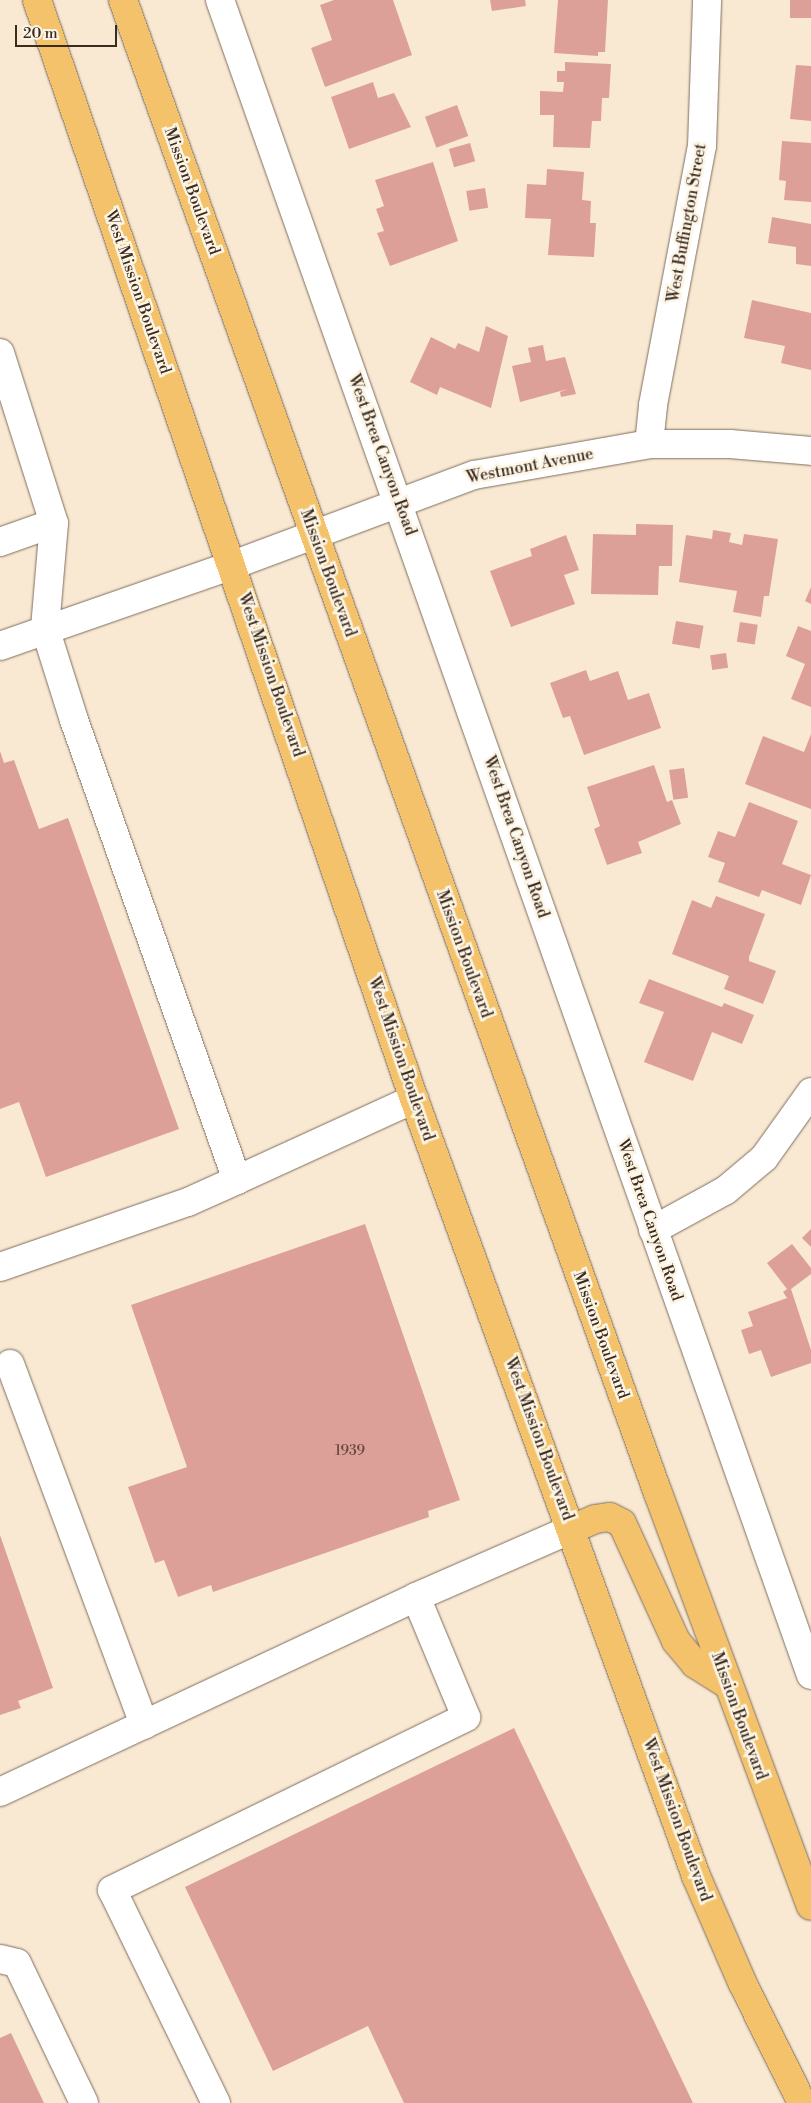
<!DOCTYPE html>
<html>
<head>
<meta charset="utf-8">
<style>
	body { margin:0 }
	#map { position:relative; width:811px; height:2103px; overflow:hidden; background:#f9e9d3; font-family:"Libre Bodoni",serif }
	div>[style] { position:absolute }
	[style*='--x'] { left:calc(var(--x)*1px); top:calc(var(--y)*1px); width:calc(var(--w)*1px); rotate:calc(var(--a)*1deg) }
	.building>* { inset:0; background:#dda098; transform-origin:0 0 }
	.roads { filter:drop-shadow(0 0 1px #7e6d5d) drop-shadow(0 0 1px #7e6d5d) }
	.minor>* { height:28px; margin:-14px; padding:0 14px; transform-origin:14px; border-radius:14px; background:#fff }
	.major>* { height:28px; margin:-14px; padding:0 14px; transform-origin:14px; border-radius:14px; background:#f4c26a }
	span { translate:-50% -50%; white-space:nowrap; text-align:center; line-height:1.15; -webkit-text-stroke:5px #fcf5e5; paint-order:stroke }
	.number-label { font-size:14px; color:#64483c }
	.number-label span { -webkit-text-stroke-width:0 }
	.street-label { font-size:16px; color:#3b2a1e }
	.scale { position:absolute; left:15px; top:25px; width:102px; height:22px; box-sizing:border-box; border:2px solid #3b2a1e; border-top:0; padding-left:6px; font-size:15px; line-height:18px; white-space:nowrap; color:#3b2a1e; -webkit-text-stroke:4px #fcf5e5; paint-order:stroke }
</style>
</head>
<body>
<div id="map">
	<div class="building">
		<div style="clip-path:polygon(334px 0,393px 0,412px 55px,325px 87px,311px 48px,332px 40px,320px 5px)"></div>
		<div style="clip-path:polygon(490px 0,525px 0,526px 6px,492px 11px)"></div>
		<div style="clip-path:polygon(558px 0,608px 0,605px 52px,598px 52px,598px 56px,554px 53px)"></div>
		<div style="left:790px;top:0;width:21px;height:18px"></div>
		<div style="clip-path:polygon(565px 62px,611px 64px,609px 98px,602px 98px,601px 121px,592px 121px,590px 148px,553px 147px,554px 115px,540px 115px,540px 91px,563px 92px,564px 82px,557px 82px,557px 71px,565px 71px)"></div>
		<div style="clip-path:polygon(796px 65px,811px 66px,811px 121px,790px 119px)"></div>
		<div style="clip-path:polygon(373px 82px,378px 98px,394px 93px,411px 127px,349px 149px,331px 97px)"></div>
		<div style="left:457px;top:105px;width:33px;height:34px;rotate:70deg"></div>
		<div style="clip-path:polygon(782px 141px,811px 143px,811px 202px,784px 200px,786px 181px,779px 180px)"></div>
		<div style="left:470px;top:143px;width:19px;height:22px;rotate:74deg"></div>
		<div style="clip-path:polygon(433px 162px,458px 241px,390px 266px,377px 233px,384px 231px,376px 209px,384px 206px,375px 180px)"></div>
		<div style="clip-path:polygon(547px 169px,584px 172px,582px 200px,591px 201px,590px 223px,596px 223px,594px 257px,548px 255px,551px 219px,525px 218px,527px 184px,546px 185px)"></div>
		<div style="left:485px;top:188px;width:20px;height:19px;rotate:81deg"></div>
		<div style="clip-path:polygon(772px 217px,811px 224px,811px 266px,796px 264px,796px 247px,768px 243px)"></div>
		<div style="clip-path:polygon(752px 300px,811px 313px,811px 370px,781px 363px,785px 346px,744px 338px)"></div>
		<div style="clip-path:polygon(486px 326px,508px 336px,491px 408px,440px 387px,437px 395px,410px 382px,431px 337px,455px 349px,458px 343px,479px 352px)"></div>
		<div style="clip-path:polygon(543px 345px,546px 361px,565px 357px,576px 394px,561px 397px,560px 392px,568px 389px,520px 402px,512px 366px,531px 362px,528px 348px)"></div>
		<div style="clip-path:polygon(636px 524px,673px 525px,672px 566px,659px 566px,658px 595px,591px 594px,593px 534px,636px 535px)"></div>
		<div style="clip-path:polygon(713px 530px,731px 533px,729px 542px,742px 545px,744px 534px,778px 539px,769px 596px,764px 596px,761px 617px,733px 612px,737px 591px,679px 582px,686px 535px,712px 539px)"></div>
		<div style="clip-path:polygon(566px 535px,579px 570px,564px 575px,575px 604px,511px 627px,490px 571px,532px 556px,530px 549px)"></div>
		<div style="clip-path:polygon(811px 587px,811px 604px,805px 601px)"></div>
		<div style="left:676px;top:621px;width:28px;height:23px;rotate:10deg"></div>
		<div style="left:740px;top:622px;width:18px;height:20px;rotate:9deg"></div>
		<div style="clip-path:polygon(798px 626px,811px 631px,811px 707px,791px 699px,805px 664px,786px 656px)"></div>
		<div style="left:726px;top:653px;width:15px;height:16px;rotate:82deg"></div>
		<div style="clip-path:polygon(586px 670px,590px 681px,618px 671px,628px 700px,649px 693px,661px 728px,584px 755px,570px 716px,563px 718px,550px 683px)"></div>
		<div style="clip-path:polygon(811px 734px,811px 809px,745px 784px,763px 736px,804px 752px)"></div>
		<div style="clip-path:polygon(0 751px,4px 763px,14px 760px,39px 829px,68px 818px,179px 1129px,46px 1177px,19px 1102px,0 1109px)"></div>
		<div style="clip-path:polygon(654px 765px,667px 802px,672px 800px,681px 824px,638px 842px,642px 853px,607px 865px,594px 829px,600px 826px,587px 787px)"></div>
		<div style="left:684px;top:768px;width:30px;height:15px;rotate:82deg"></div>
		<div style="clip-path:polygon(749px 802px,798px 821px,782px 864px,811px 875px,801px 905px,762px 890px,759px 897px,718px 882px,725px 863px,708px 857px,718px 831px,735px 837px)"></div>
		<div style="clip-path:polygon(716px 896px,765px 914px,749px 957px,749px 961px,776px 971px,763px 1004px,724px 989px,729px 976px,672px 954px,692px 900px,711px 908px)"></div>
		<div style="clip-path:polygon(649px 979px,722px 1007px,724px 1003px,754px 1015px,742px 1044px,712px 1032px,693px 1081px,644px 1062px,664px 1012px,639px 1003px)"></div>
		<div style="clip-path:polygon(365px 1224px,460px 1500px,428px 1511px,429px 1517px,213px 1592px,211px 1585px,178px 1597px,164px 1560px,155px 1563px,128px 1487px,187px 1467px,131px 1305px)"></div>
		<div style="clip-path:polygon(811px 1229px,811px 1247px,802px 1238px)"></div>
		<div style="clip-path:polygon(792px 1244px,811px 1268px,811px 1274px,791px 1289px,811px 1350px,811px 1363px,771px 1377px,761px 1350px,749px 1354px,741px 1330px,753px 1326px,748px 1312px,787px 1298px,783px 1292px,787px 1289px,767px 1263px)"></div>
		<div style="clip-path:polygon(0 1535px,53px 1688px,18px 1701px,21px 1708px,0 1715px)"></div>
		<div style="clip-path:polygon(514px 1728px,693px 2103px,404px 2103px,368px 2026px,273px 2071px,185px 1887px)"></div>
		<div style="clip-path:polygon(11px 2033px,44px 2103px,0 2103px,0 2038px)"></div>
	</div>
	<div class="roads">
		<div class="minor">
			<div style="--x:220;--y:0;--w:1776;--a:70.57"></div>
			<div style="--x:0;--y:353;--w:178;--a:72.4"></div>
			<div style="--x:54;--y:523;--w:105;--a:94.9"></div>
			<div style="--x:45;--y:628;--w:96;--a:72.5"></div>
			<div style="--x:74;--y:720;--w:488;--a:70.5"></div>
			<div style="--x:237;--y:1180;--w:195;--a:-24.6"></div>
			<div style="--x:649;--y:444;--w:39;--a:-84"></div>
			<div style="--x:653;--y:405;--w:264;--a:-79.3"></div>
			<div style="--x:702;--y:146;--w:146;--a:-88"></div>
			<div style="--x:0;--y:542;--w:57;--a:-19.4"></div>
			<div style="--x:0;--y:646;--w:247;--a:-19.2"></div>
			<div style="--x:233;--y:565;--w:257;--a:-20.5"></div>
			<div style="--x:474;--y:475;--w:178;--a:-10"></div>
			<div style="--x:649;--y:444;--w:81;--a:0"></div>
			<div style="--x:730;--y:444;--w:81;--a:4.9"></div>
			<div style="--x:653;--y:1230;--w:83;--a:-28.7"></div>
			<div style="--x:726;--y:1190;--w:50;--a:-40.1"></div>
			<div style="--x:764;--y:1158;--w:81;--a:-54.5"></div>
			<div style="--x:0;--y:1267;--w:199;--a:-19.1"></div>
			<div style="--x:188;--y:1202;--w:54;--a:-24.2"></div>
			<div style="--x:10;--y:1364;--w:385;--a:69.6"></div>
			<div style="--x:0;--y:1792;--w:459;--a:-25.1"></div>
			<div style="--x:416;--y:1597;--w:170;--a:-23.6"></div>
			<div style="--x:0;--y:1959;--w:17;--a:13"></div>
			<div style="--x:17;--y:1963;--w:155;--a:64.4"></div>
			<div style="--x:216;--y:2103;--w:237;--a:-116"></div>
			<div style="--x:112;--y:1890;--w:394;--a:-26"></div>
			<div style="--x:466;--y:1717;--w:130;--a:-112.6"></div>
		</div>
		<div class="major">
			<div style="--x:37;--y:0;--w:1162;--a:71.07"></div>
			<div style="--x:414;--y:1099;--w:827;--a:70.05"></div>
			<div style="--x:696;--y:1876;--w:118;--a:66.5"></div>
			<div style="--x:743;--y:1984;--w:133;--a:63.6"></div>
			<div style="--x:123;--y:0;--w:1586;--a:70.29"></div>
			<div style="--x:658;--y:1493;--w:440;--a:69.7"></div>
			<div style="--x:572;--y:1529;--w:25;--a:-23"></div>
			<div style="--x:595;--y:1519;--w:15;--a:-8"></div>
			<div style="--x:610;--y:1517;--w:13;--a:27"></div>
			<div style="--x:622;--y:1523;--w:130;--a:65.4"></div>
			<div style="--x:676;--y:1641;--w:30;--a:50"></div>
			<div style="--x:695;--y:1664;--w:36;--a:32"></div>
		</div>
	</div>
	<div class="number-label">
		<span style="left:350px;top:1451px">1939</span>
	</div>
	<div class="street-label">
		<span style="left:192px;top:191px;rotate:70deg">Mission Boulevard</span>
		<span style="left:687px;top:223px;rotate:-80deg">West Buffington Street</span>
		<span style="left:138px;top:292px;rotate:71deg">West Mission Boulevard</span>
		<span style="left:382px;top:455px;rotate:70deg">West Brea Canyon Road</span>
		<span style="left:530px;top:466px;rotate:-11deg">Westmont Avenue</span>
		<span style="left:328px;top:573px;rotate:70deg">Mission Boulevard</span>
		<span style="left:271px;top:675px;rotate:71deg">West Mission Boulevard</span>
		<span style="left:516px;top:837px;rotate:71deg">West Brea Canyon Road</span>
		<span style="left:464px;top:954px;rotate:70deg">Mission Boulevard</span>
		<span style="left:401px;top:1059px;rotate:71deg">West Mission Boulevard</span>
		<span style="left:650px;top:1220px;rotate:71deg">West Brea Canyon Road</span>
		<span style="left:601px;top:1335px;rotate:70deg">Mission Boulevard</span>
		<span style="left:539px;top:1439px;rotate:70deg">West Mission Boulevard</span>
		<span style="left:739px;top:1716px;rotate:70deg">Mission Boulevard</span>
		<span style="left:677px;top:1820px;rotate:70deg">West Mission Boulevard</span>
	</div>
	<div class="scale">20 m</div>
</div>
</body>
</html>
